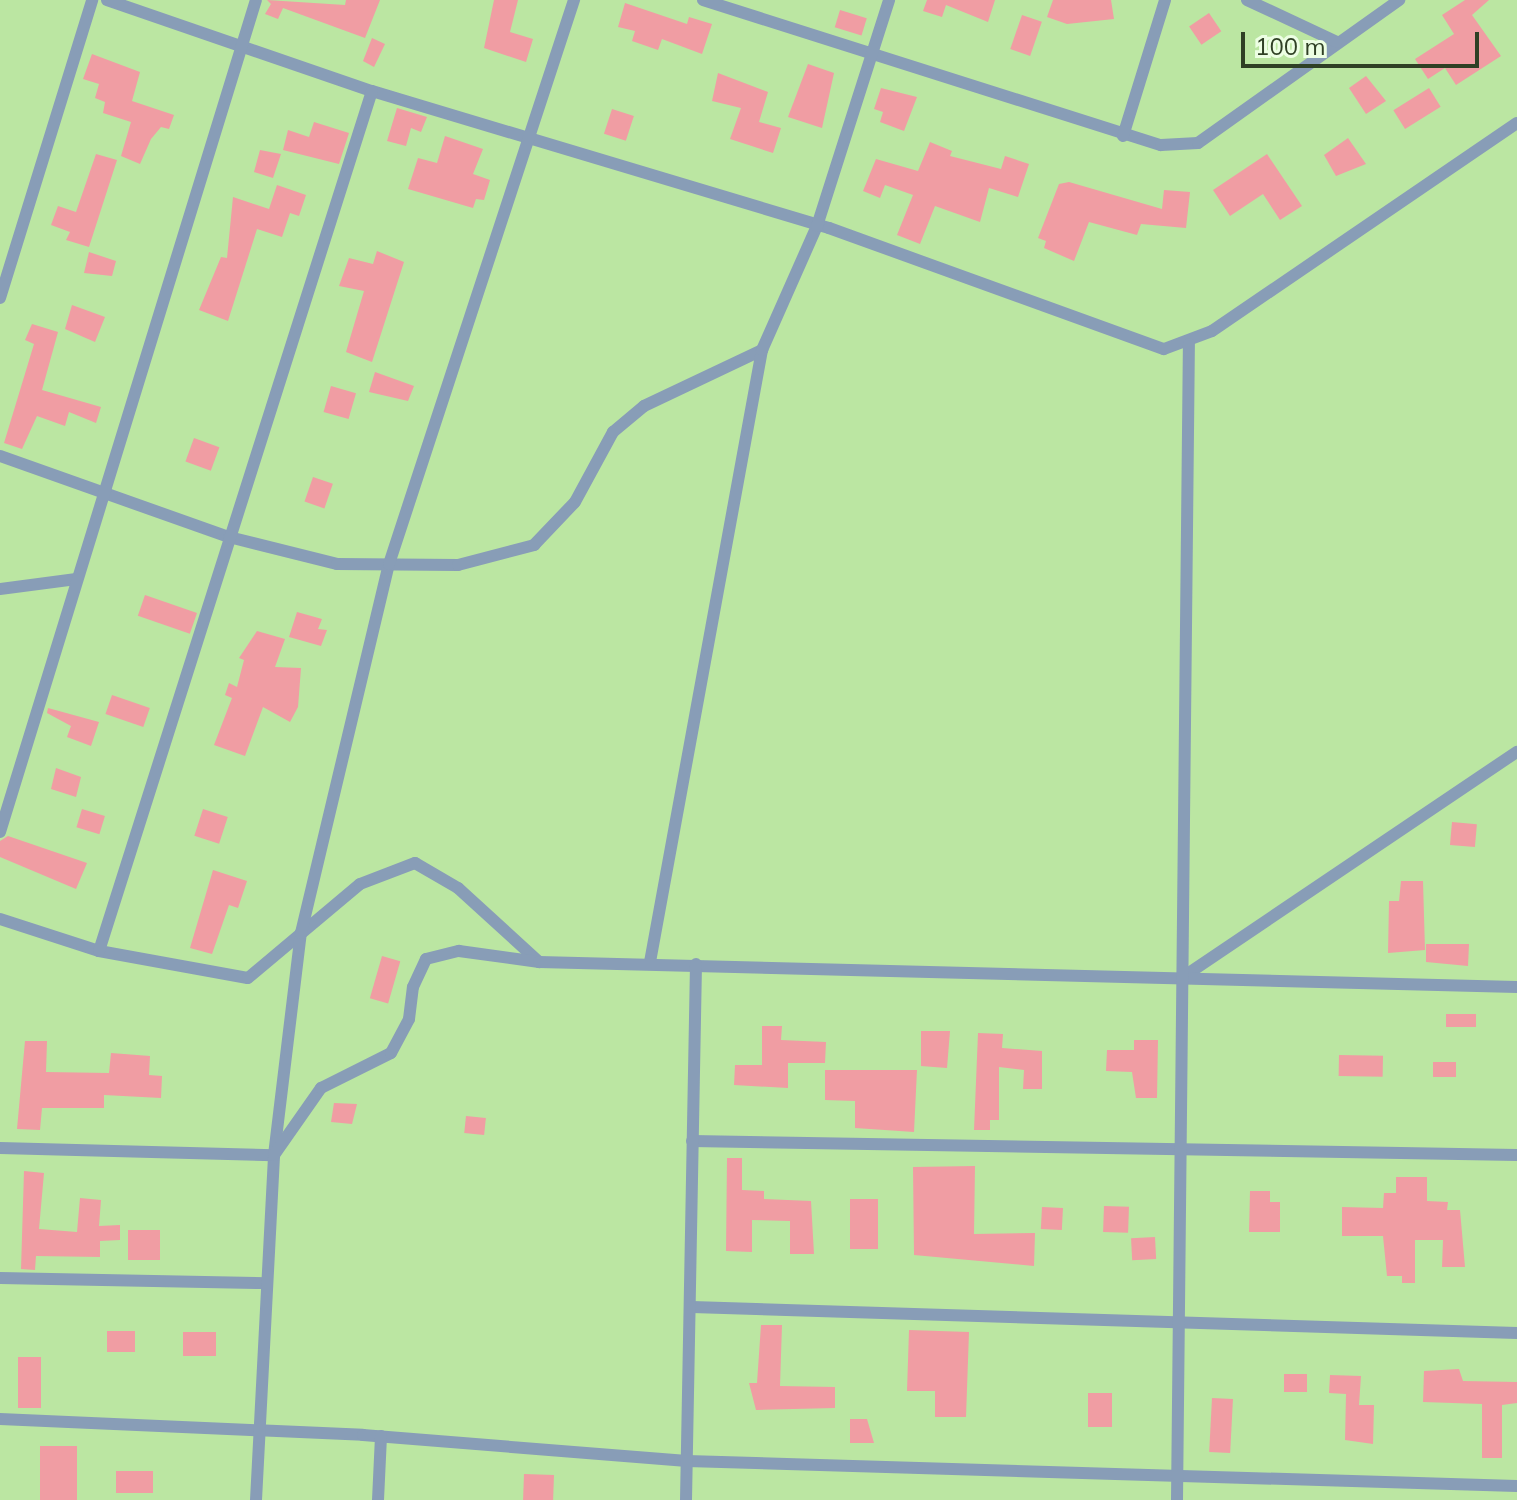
<!DOCTYPE html>
<html>
<head>
<meta charset="utf-8">
<style>
	body { margin:0 }
	#map { position:relative; width:1517px; height:1500px; overflow:hidden; background:#bbe6a2; font-family:Mulish,sans-serif }
	div>[style] { position:absolute }
	[style*='--x'] { left:calc(var(--x)*1px); top:calc(var(--y)*1px); width:calc(var(--w)*1px); rotate:calc(var(--a)*1deg) }
	.building>* { inset:0; background:#f09da3; transform-origin:0 0 }
	.street>* { height:12px; margin:-6px; padding:0 6px; transform-origin:6px; border-radius:6px; background:#889db7 }
	span { translate:-50% -50%; white-space:nowrap; text-align:center; line-height:1.15; -webkit-text-stroke:6px #ecfee3; paint-order:stroke }
	.scale { position:absolute; left:1241px; top:32px; width:238px; height:36px; box-sizing:border-box; border:4px solid #2f4025; border-top:0; padding-left:10px; font-size:24px; line-height:28px; white-space:nowrap; color:#2f4025; -webkit-text-stroke:6px #ecfee3; paint-order:stroke }
</style>
</head>
<body>
<div id="map">
	<div class="building">
		<div style="clip-path:polygon(267px 0,345px 5px,346px 0,380px 0,365px 38px,283px 8px,278px 19px,265px 14px,271px 4px)"></div>
		<div style="clip-path:polygon(494px 0,518px 0,510px 32px,533px 39px,526px 62px,484px 48px)"></div>
		<div style="clip-path:polygon(927px 0,995px 0,988px 22px,946px 5px,942px 17px,923px 11px)"></div>
		<div style="clip-path:polygon(1053px 0,1111px 0,1114px 19px,1067px 24px,1047px 17px)"></div>
		<div style="clip-path:polygon(1465px 0,1489px 0,1472px 15px,1501px 56px,1456px 85px,1445px 68px,1428px 79px,1415px 59px,1454px 34px,1442px 15px)"></div>
		<div style="clip-path:polygon(625px 3px,687px 24px,689px 17px,712px 24px,702px 54px,662px 39px,658px 50px,632px 41px,635px 31px,618px 27px)"></div>
		<div style="left:840px;top:10px;width:28px;height:18px;rotate:17deg"></div>
		<div style="left:1209px;top:13px;width:22px;height:24px;rotate:56deg"></div>
		<div style="left:1022px;top:15px;width:21px;height:36px;rotate:19deg"></div>
		<div style="clip-path:polygon(372px 38px,385px 44px,374px 67px,363px 61px)"></div>
		<div style="clip-path:polygon(92px 54px,140px 72px,132px 101px,174px 115px,169px 129px,161px 127px,151px 139px,140px 164px,121px 156px,131px 122px,103px 113px,105px 102px,95px 98px,99px 84px,83px 79px)"></div>
		<div style="clip-path:polygon(808px 64px,834px 73px,822px 128px,788px 117px)"></div>
		<div style="clip-path:polygon(718px 73px,768px 92px,759px 122px,781px 128px,773px 153px,730px 139px,741px 108px,712px 101px)"></div>
		<div style="clip-path:polygon(1366px 76px,1386px 101px,1366px 114px,1349px 88px)"></div>
		<div style="clip-path:polygon(881px 88px,917px 97px,904px 131px,880px 122px,883px 112px,874px 109px)"></div>
		<div style="left:1429px;top:88px;width:22px;height:42px;rotate:58deg"></div>
		<div style="clip-path:polygon(397px 108px,427px 117px,421px 132px,411px 128px,406px 146px,387px 141px)"></div>
		<div style="left:612px;top:109px;width:23px;height:26px;rotate:18deg"></div>
		<div style="clip-path:polygon(314px 122px,349px 133px,339px 164px,283px 150px,288px 130px,309px 137px)"></div>
		<div style="clip-path:polygon(445px 136px,483px 149px,473px 174px,490px 180px,484px 200px,476px 199px,473px 208px,408px 189px,418px 158px,437px 163px)"></div>
		<div style="clip-path:polygon(1348px 138px,1366px 164px,1336px 176px,1324px 155px)"></div>
		<div style="clip-path:polygon(930px 142px,952px 151px,950px 156px,1001px 169px,1005px 156px,1029px 164px,1018px 197px,989px 188px,980px 222px,935px 206px,920px 244px,897px 235px,913px 195px,885px 185px,880px 198px,863px 191px,876px 159px,918px 171px)"></div>
		<div style="clip-path:polygon(260px 150px,281px 154px,273px 178px,254px 172px)"></div>
		<div style="clip-path:polygon(96px 154px,117px 160px,89px 247px,66px 240px,70px 232px,51px 225px,58px 206px,76px 212px)"></div>
		<div style="clip-path:polygon(1267px 154px,1302px 206px,1280px 220px,1263px 194px,1230px 216px,1213px 190px)"></div>
		<div style="clip-path:polygon(1069px 182px,1162px 209px,1164px 190px,1190px 192px,1186px 228px,1141px 224px,1137px 235px,1089px 222px,1074px 261px,1044px 248px,1046px 241px,1038px 238px,1059px 184px)"></div>
		<div style="clip-path:polygon(277px 185px,306px 195px,299px 216px,290px 213px,282px 237px,257px 229px,228px 321px,199px 310px,221px 257px,227px 258px,233px 197px,269px 209px)"></div>
		<div style="clip-path:polygon(377px 251px,404px 262px,372px 362px,346px 352px,364px 291px,339px 286px,349px 258px,373px 264px)"></div>
		<div style="clip-path:polygon(89px 252px,116px 261px,112px 276px,84px 273px)"></div>
		<div style="clip-path:polygon(72px 305px,105px 317px,95px 342px,65px 329px)"></div>
		<div style="clip-path:polygon(32px 324px,58px 332px,42px 390px,101px 407px,96px 423px,69px 412px,65px 426px,37px 416px,22px 449px,4px 443px,34px 344px,25px 340px)"></div>
		<div style="clip-path:polygon(375px 372px,414px 386px,408px 401px,369px 392px)"></div>
		<div style="left:331px;top:386px;width:26px;height:27px;rotate:16deg"></div>
		<div style="left:194px;top:438px;width:27px;height:25px;rotate:20deg"></div>
		<div style="left:313px;top:477px;width:21px;height:26px;rotate:19deg"></div>
		<div style="left:145px;top:595px;width:55px;height:22px;rotate:19deg"></div>
		<div style="clip-path:polygon(297px 612px,322px 619px,318px 629px,327px 630px,321px 646px,289px 637px)"></div>
		<div style="clip-path:polygon(257px 631px,285px 639px,275px 667px,301px 668px,298px 707px,290px 722px,263px 707px,245px 756px,214px 745px,232px 698px,225px 695px,229px 683px,237px 687px,244px 660px,239px 658px)"></div>
		<div style="left:112px;top:695px;width:40px;height:20px;rotate:19deg"></div>
		<div style="clip-path:polygon(48px 708px,99px 722px,91px 746px,67px 737px,71px 726px,47px 713px)"></div>
		<div style="clip-path:polygon(56px 768px,81px 777px,76px 797px,51px 789px)"></div>
		<div style="left:82px;top:809px;width:24px;height:19px;rotate:17deg"></div>
		<div style="left:203px;top:809px;width:26px;height:28px;rotate:18deg"></div>
		<div style="left:1452px;top:822px;width:25px;height:23px;rotate:5deg"></div>
		<div style="clip-path:polygon(8px 836px,87px 863px,76px 889px,0 857px,0 841px)"></div>
		<div style="clip-path:polygon(213px 870px,247px 881px,238px 908px,229px 905px,212px 954px,190px 948px)"></div>
		<div style="clip-path:polygon(1401px 881px,1423px 881px,1425px 950px,1388px 953px,1389px 901px,1399px 901px)"></div>
		<div style="clip-path:polygon(1426px 944px,1469px 944px,1468px 966px,1426px 962px)"></div>
		<div style="left:382px;top:956px;width:19px;height:44px;rotate:16deg"></div>
		<div style="left:1446px;top:1014px;width:30px;height:13px"></div>
		<div style="clip-path:polygon(762px 1026px,782px 1026px,781px 1040px,826px 1042px,825px 1063px,788px 1063px,788px 1088px,734px 1085px,735px 1065px,762px 1065px)"></div>
		<div style="clip-path:polygon(921px 1031px,950px 1031px,947px 1068px,921px 1066px)"></div>
		<div style="clip-path:polygon(978px 1033px,1003px 1034px,1002px 1048px,1042px 1051px,1042px 1089px,1023px 1089px,1024px 1070px,999px 1067px,999px 1120px,990px 1120px,990px 1130px,974px 1130px)"></div>
		<div style="clip-path:polygon(1134px 1040px,1158px 1040px,1157px 1098px,1136px 1098px,1132px 1072px,1106px 1071px,1107px 1050px,1134px 1050px)"></div>
		<div style="clip-path:polygon(25px 1041px,47px 1041px,46px 1072px,109px 1073px,111px 1053px,150px 1056px,149px 1075px,162px 1076px,161px 1098px,104px 1095px,104px 1108px,42px 1108px,40px 1130px,17px 1129px)"></div>
		<div style="left:1339px;top:1055px;width:44px;height:21px;rotate:1deg"></div>
		<div style="left:1433px;top:1062px;width:23px;height:15px"></div>
		<div style="clip-path:polygon(825px 1070px,917px 1070px,914px 1132px,855px 1128px,855px 1101px,825px 1100px)"></div>
		<div style="clip-path:polygon(334px 1103px,357px 1104px,352px 1124px,331px 1122px)"></div>
		<div style="left:466px;top:1116px;width:20px;height:17px;rotate:6deg"></div>
		<div style="clip-path:polygon(727px 1158px,742px 1158px,742px 1190px,764px 1191px,764px 1199px,811px 1201px,814px 1254px,790px 1254px,790px 1221px,752px 1220px,752px 1252px,726px 1251px)"></div>
		<div style="clip-path:polygon(975px 1166px,974px 1234px,1035px 1233px,1034px 1266px,914px 1255px,913px 1167px)"></div>
		<div style="clip-path:polygon(24px 1171px,44px 1173px,39px 1229px,77px 1232px,80px 1198px,101px 1200px,99px 1226px,120px 1225px,120px 1240px,100px 1241px,100px 1257px,36px 1256px,35px 1270px,21px 1269px)"></div>
		<div style="clip-path:polygon(1396px 1177px,1427px 1177px,1427px 1201px,1448px 1202px,1447px 1210px,1460px 1210px,1465px 1267px,1442px 1267px,1443px 1240px,1415px 1240px,1415px 1283px,1402px 1283px,1402px 1276px,1387px 1276px,1383px 1236px,1342px 1236px,1342px 1207px,1383px 1208px,1384px 1193px,1396px 1193px)"></div>
		<div style="clip-path:polygon(1250px 1191px,1270px 1191px,1270px 1202px,1280px 1202px,1280px 1232px,1249px 1232px)"></div>
		<div style="left:850px;top:1199px;width:28px;height:50px"></div>
		<div style="left:1104px;top:1206px;width:25px;height:26px;rotate:2deg"></div>
		<div style="left:1042px;top:1207px;width:21px;height:22px;rotate:3deg"></div>
		<div style="left:128px;top:1230px;width:32px;height:30px"></div>
		<div style="left:1155px;top:1237px;width:22px;height:24px;rotate:87deg"></div>
		<div style="clip-path:polygon(761px 1325px,782px 1325px,780px 1386px,835px 1387px,835px 1408px,756px 1410px,749px 1383px,757px 1383px)"></div>
		<div style="clip-path:polygon(909px 1330px,969px 1332px,966px 1417px,935px 1417px,935px 1391px,907px 1391px)"></div>
		<div style="left:107px;top:1331px;width:28px;height:21px"></div>
		<div style="left:183px;top:1332px;width:33px;height:24px"></div>
		<div style="left:18px;top:1357px;width:23px;height:51px"></div>
		<div style="clip-path:polygon(1459px 1369px,1463px 1381px,1517px 1382px,1517px 1403px,1502px 1405px,1502px 1458px,1482px 1458px,1482px 1404px,1423px 1402px,1424px 1371px)"></div>
		<div style="left:1284px;top:1374px;width:23px;height:18px"></div>
		<div style="clip-path:polygon(1330px 1375px,1361px 1376px,1359px 1405px,1374px 1405px,1373px 1444px,1345px 1440px,1346px 1394px,1329px 1393px)"></div>
		<div style="left:1088px;top:1393px;width:24px;height:34px"></div>
		<div style="left:1212px;top:1398px;width:21px;height:54px;rotate:3deg"></div>
		<div style="clip-path:polygon(850px 1419px,867px 1419px,874px 1443px,850px 1443px)"></div>
		<div style="left:40px;top:1446px;width:37px;height:54px"></div>
		<div style="left:116px;top:1471px;width:37px;height:22px"></div>
		<div style="left:524px;top:1474px;width:30px;height:26px;rotate:2deg"></div>
	</div>
	<div class="street">
		<div style="--x:107;--y:0;--w:280;--a:19"></div>
		<div style="--x:372;--y:91;--w:477;--a:16.7"></div>
		<div style="--x:829;--y:228;--w:356;--a:19.9"></div>
		<div style="--x:1164;--y:349;--w:51;--a:-20.6"></div>
		<div style="--x:1212;--y:331;--w:369;--a:-34.3"></div>
		<div style="--x:703;--y:0;--w:480;--a:17.6"></div>
		<div style="--x:1161;--y:145;--w:37;--a:-3"></div>
		<div style="--x:1198;--y:143;--w:247;--a:-35.4"></div>
		<div style="--x:1247;--y:0;--w:99;--a:25"></div>
		<div style="--x:1123;--y:136;--w:142;--a:-72.8"></div>
		<div style="--x:0;--y:298;--w:312;--a:-72.8"></div>
		<div style="--x:0;--y:456;--w:243;--a:19.5"></div>
		<div style="--x:229;--y:537;--w:111;--a:14"></div>
		<div style="--x:337;--y:564;--w:121;--a:0.5"></div>
		<div style="--x:458;--y:565;--w:79;--a:-14.7"></div>
		<div style="--x:534;--y:545;--w:59;--a:-46.4"></div>
		<div style="--x:575;--y:502;--w:80;--a:-61.5"></div>
		<div style="--x:613;--y:432;--w:40;--a:-40"></div>
		<div style="--x:644;--y:406;--w:131;--a:-25.4"></div>
		<div style="--x:0;--y:589;--w:77;--a:-7.5"></div>
		<div style="--x:0;--y:832;--w:870;--a:-72.9"></div>
		<div style="--x:0;--y:919;--w:104;--a:17.9"></div>
		<div style="--x:99;--y:951;--w:151;--a:10.3"></div>
		<div style="--x:248;--y:978;--w:146;--a:-40"></div>
		<div style="--x:360;--y:884;--w:59;--a:-20.9"></div>
		<div style="--x:415;--y:863;--w:50;--a:30.2"></div>
		<div style="--x:458;--y:888;--w:110;--a:42.4"></div>
		<div style="--x:99;--y:951;--w:902;--a:-72.39"></div>
		<div style="--x:650;--y:962;--w:622;--a:-79.63"></div>
		<div style="--x:762;--y:350;--w:136;--a:-66.1"></div>
		<div style="--x:817;--y:226;--w:237;--a:-72.3"></div>
		<div style="--x:1183;--y:977;--w:403;--a:-34"></div>
		<div style="--x:692;--y:1141;--w:825;--a:0.97"></div>
		<div style="--x:0;--y:1148;--w:274;--a:1.5"></div>
		<div style="--x:274;--y:1155;--w:224;--a:-83.1"></div>
		<div style="--x:301;--y:933;--w:379;--a:-76.6"></div>
		<div style="--x:389;--y:564;--w:594;--a:-71.84"></div>
		<div style="--x:0;--y:1278;--w:267;--a:1.1"></div>
		<div style="--x:692;--y:1307;--w:825;--a:1.81"></div>
		<div style="--x:0;--y:1419;--w:363;--a:2.5"></div>
		<div style="--x:363;--y:1435;--w:325;--a:4.6"></div>
		<div style="--x:687;--y:1461;--w:830;--a:1.73"></div>
		<div style="--x:256;--y:1500;--w:345;--a:-87"></div>
		<div style="--x:274;--y:1155;--w:82;--a:-55"></div>
		<div style="--x:321;--y:1088;--w:78;--a:-26.6"></div>
		<div style="--x:391;--y:1053;--w:38;--a:-62"></div>
		<div style="--x:409;--y:1019;--w:32;--a:-83"></div>
		<div style="--x:413;--y:987;--w:31;--a:-65"></div>
		<div style="--x:426;--y:959;--w:34;--a:-14"></div>
		<div style="--x:459;--y:951;--w:81;--a:7.8"></div>
		<div style="--x:539;--y:962;--w:978;--a:1.46"></div>
		<div style="--x:378;--y:1500;--w:64;--a:-87.3"></div>
		<div style="--x:686;--y:1500;--w:536;--a:-88.93"></div>
		<div style="--x:1177;--y:1500;--w:1156;--a:-89.41"></div>
	</div>
	<div class="scale">100 m</div>
</div>
</body>
</html>
